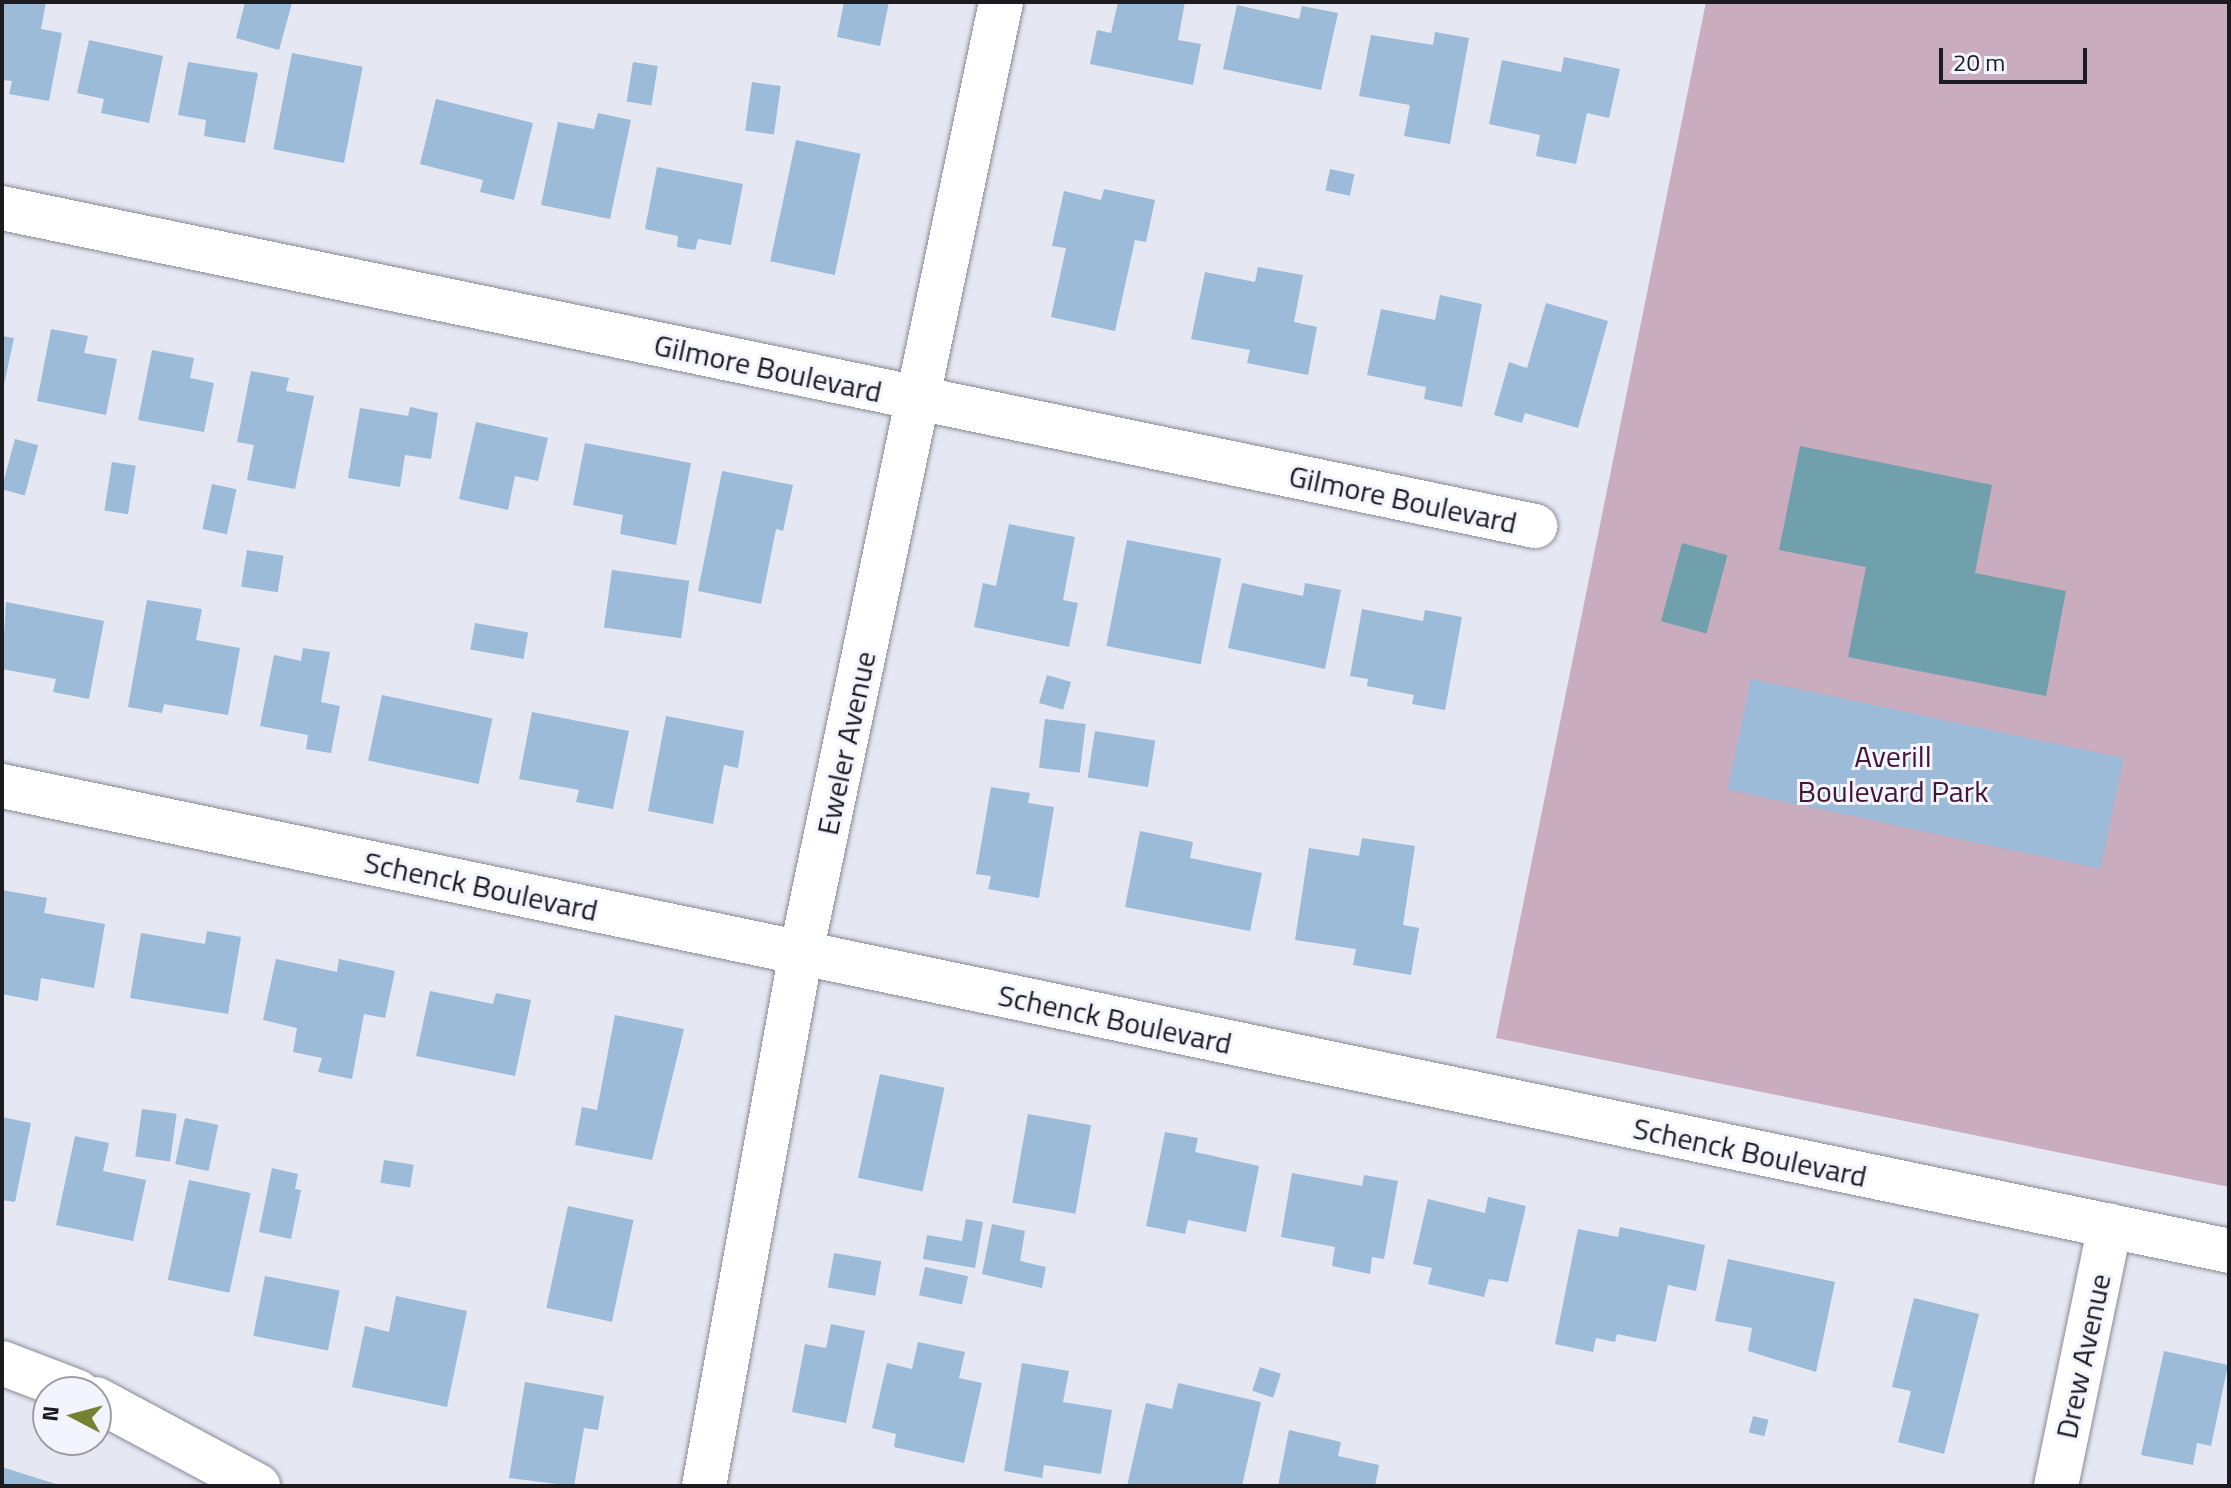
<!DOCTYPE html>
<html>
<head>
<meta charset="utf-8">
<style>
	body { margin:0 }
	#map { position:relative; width:2231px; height:1488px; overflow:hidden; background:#e5e7f3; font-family:"Titillium Web",sans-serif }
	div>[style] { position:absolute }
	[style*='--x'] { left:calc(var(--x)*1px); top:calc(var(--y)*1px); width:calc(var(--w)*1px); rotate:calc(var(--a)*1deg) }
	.green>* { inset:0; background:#c9acbe }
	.water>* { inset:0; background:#70a0ab; transform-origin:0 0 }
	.building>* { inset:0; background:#9bbbd8; transform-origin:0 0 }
	.roads { filter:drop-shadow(0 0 2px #888b95) drop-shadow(0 0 2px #888b95) }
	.minor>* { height:44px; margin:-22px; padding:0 22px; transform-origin:22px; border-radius:22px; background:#fff }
	.major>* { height:44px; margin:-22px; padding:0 22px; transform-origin:22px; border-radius:22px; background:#fff }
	span { translate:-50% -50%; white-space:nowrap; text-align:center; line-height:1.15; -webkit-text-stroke:6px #f3f5fe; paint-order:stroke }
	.street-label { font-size:30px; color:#1b1b20 }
	.park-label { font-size:30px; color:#431536 }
	.frame { position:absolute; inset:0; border:4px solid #1b1b20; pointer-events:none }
	.north { position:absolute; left:32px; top:1376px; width:80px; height:80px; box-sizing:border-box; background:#f3f5fe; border:2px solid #9d9ea5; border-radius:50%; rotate:276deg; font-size:22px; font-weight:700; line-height:32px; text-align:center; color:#1b1b20 }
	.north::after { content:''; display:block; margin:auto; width:28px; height:36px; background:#738332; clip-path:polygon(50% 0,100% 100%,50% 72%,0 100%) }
	.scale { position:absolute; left:1939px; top:48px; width:148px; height:36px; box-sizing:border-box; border:4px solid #1b1b20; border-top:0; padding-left:10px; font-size:24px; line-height:28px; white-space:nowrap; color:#1b1b20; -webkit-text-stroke:6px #f3f5fe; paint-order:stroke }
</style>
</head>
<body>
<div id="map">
	<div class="green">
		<div style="clip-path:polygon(1706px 2px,2229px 2px,2229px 1187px,1496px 1038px)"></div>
	</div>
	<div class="water">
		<div style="clip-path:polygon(1800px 446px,1992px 485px,1975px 573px,2066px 591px,2046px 696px,1848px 657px,1866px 567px,1779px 550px)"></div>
		<div style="left:1682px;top:543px;width:47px;height:81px;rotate:15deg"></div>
	</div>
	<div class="building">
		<div style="clip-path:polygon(2px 2px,46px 2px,41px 29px,62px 33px,49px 101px,9px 94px,12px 81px,2px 80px)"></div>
		<div style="clip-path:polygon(245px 2px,292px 3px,279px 50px,236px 38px)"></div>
		<div style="clip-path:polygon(844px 2px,889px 2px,880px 46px,837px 37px)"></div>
		<div style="clip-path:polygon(1118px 2px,1185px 2px,1178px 40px,1201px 44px,1193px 85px,1090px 64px,1097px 30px,1111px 33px)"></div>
		<div style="clip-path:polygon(1237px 5px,1299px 19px,1302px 6px,1338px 13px,1321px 90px,1223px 69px)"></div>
		<div style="clip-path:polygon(1435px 32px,1469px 38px,1450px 144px,1404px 136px,1410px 105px,1359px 96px,1371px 35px,1433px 45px)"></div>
		<div style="clip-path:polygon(89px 40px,163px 56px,149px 123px,101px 113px,104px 99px,77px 93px)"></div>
		<div style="left:292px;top:53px;width:72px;height:98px;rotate:11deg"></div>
		<div style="clip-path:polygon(1564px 57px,1620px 69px,1609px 118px,1587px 113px,1576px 164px,1536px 156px,1540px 135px,1489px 124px,1502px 60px,1561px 72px)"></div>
		<div style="clip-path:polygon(188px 62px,258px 73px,245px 143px,204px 136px,206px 120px,178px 115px)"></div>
		<div style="left:633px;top:62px;width:25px;height:40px;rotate:9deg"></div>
		<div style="left:752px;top:82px;width:29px;height:49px;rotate:8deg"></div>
		<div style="clip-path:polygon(436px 99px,533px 123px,514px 200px,480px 192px,483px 180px,420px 164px)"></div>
		<div style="clip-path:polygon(598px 113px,631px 120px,610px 219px,541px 205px,558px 122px,594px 129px)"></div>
		<div style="left:796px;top:140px;width:66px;height:124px;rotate:12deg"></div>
		<div style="clip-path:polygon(657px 167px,743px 184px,731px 245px,698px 239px,695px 250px,677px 247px,678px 236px,645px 229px)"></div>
		<div style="left:1330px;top:169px;width:25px;height:22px;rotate:12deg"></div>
		<div style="clip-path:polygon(1104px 189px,1155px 200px,1146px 242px,1135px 240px,1115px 331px,1051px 317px,1066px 248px,1052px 246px,1064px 191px,1101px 200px)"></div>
		<div style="clip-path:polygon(1258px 267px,1303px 275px,1294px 322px,1317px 327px,1308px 375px,1247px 363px,1250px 350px,1191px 339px,1205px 272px,1255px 282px)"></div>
		<div style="clip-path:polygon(1440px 295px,1482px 304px,1462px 407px,1424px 399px,1426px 387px,1367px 375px,1381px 309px,1435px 320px)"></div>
		<div style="clip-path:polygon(1546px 303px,1608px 321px,1578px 428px,1525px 413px,1522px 423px,1494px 415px,1509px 362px,1527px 368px)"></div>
		<div style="clip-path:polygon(51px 329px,88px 336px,84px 353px,117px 359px,106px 415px,37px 401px)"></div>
		<div style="clip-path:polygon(2px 336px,14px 338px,3px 389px,2px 389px)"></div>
		<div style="clip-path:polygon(152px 350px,194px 358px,190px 378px,214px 383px,204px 432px,138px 420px)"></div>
		<div style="clip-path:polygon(251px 371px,289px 378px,286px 391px,314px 396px,295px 489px,247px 480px,254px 445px,237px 442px)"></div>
		<div style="clip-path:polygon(410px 407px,438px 413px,431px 459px,405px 455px,400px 487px,348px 478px,360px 408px,408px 416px)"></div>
		<div style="clip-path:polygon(476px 422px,548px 438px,538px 481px,515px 476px,508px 510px,459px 499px)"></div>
		<div style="left:15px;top:439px;width:24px;height:52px;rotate:15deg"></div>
		<div style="clip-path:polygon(585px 443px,691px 463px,676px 545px,620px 534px,623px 515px,573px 505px)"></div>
		<div style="left:112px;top:462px;width:24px;height:49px;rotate:9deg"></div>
		<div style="clip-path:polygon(722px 471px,793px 485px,783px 531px,776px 529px,761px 604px,698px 591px)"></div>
		<div style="left:212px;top:484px;width:25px;height:46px;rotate:12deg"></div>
		<div style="clip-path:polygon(1009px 524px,1075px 537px,1063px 600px,1078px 603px,1069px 647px,974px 627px,983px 583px,996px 586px)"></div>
		<div style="left:1127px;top:540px;width:96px;height:108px;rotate:11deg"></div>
		<div style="left:247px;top:550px;width:37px;height:37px;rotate:9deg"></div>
		<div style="left:612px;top:570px;width:78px;height:58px;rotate:8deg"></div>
		<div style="clip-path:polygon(1242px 583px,1303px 596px,1305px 583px,1341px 590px,1325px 669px,1228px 648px)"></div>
		<div style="clip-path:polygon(147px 600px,202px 609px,196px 640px,240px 648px,228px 715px,164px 704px,162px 713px,128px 707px)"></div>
		<div style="clip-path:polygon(6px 602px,104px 621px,89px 699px,53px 692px,56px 679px,2px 669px)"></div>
		<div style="clip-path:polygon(1362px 609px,1423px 621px,1425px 610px,1462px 617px,1445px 710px,1412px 704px,1414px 695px,1367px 686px,1368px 679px,1350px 676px)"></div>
		<div style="left:475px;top:623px;width:54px;height:27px;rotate:10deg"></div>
		<div style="clip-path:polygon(303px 648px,330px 652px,321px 702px,340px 706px,331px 753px,306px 749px,308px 735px,260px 726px,274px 655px,301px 661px)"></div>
		<div style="left:1047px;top:675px;width:25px;height:29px;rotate:16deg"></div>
		<div style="left:1751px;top:679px;width:381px;height:113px;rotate:12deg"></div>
		<div style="left:382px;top:695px;width:113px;height:67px;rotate:12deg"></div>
		<div style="clip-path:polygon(532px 712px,629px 731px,613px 809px,576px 802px,579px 790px,519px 779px)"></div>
		<div style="clip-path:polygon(666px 716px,744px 731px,738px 768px,724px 765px,713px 824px,648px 811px)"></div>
		<div style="left:1045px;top:719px;width:41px;height:49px;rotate:7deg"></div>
		<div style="left:1095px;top:731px;width:61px;height:47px;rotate:9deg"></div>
		<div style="clip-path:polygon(991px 787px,1030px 793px,1028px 803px,1054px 807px,1039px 898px,988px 889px,991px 876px,976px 874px)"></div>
		<div style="clip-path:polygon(1140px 831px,1193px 842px,1190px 858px,1262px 873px,1250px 931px,1125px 907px)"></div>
		<div style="clip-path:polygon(1362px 838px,1415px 846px,1403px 925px,1419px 928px,1411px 975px,1353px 965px,1356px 949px,1295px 940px,1309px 848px,1359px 856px)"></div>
		<div style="clip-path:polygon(2px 890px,47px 898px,44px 913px,105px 924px,94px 988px,41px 978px,38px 1001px,2px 994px)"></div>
		<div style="clip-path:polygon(207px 931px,241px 937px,228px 1014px,130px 998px,141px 933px,205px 944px)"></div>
		<div style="clip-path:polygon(276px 959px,337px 972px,339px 959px,395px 971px,385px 1018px,364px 1014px,352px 1079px,318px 1072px,322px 1058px,293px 1052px,297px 1028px,263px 1020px)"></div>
		<div style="clip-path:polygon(430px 991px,493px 1004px,496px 993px,531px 1000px,515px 1076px,416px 1056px)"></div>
		<div style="clip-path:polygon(615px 1015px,684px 1029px,652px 1160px,575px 1145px,582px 1107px,597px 1110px)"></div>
		<div style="left:880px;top:1074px;width:66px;height:106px;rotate:12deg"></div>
		<div style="left:142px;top:1109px;width:35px;height:48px;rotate:8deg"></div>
		<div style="left:1028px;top:1114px;width:64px;height:90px;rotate:10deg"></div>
		<div style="clip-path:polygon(2px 1117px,31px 1123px,15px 1202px,2px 1200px)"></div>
		<div style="left:185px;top:1118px;width:34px;height:47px;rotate:12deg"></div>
		<div style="clip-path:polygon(1165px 1132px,1198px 1138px,1195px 1152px,1259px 1166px,1246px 1232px,1188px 1220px,1185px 1234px,1146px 1226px)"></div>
		<div style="clip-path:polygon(75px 1136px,109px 1143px,103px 1171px,146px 1180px,133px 1241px,56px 1225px)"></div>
		<div style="left:384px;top:1160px;width:30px;height:23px;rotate:9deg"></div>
		<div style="clip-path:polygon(272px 1168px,298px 1174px,295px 1189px,301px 1190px,291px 1239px,259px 1232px)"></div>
		<div style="clip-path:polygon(1292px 1173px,1362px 1186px,1364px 1175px,1398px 1181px,1384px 1259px,1372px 1257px,1370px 1274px,1332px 1266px,1335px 1247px,1281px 1237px)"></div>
		<div style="left:189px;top:1180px;width:63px;height:102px;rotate:12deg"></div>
		<div style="clip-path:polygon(1488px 1197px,1526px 1206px,1508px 1282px,1489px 1279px,1484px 1297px,1428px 1284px,1432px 1268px,1413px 1264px,1428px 1199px,1485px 1213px)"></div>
		<div style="left:568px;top:1206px;width:67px;height:104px;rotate:12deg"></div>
		<div style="clip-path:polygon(966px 1219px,983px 1222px,975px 1268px,923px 1259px,927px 1235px,962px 1241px)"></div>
		<div style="clip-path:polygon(992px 1224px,1025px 1231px,1020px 1261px,1046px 1267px,1042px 1288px,982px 1274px)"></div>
		<div style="clip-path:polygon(1620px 1227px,1705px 1245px,1696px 1291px,1668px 1285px,1656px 1342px,1617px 1334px,1615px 1342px,1596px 1338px,1593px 1352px,1555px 1344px,1578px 1229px,1618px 1237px)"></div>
		<div style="left:834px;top:1253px;width:48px;height:35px;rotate:10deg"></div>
		<div style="clip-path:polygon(1728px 1259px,1835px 1282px,1816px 1372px,1748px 1351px,1752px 1328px,1715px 1321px)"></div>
		<div style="left:925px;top:1267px;width:44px;height:29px;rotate:12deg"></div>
		<div style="left:265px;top:1276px;width:76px;height:61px;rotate:11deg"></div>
		<div style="clip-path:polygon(396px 1296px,467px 1311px,447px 1407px,352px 1387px,365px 1326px,389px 1332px)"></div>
		<div style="clip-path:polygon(1914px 1298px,1979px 1314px,1944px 1454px,1898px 1442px,1911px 1391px,1892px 1387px)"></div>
		<div style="clip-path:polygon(831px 1324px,865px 1331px,846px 1423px,792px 1412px,805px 1344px,826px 1348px)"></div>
		<div style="clip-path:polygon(918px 1342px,965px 1352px,959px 1378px,982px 1383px,964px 1463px,894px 1447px,896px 1434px,872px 1428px,887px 1363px,912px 1369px)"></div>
		<div style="clip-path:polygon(2164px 1351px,2228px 1365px,2211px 1446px,2197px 1443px,2193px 1465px,2141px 1455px)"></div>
		<div style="clip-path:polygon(1022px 1363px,1069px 1371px,1063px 1402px,1112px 1410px,1101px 1474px,1044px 1465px,1042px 1478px,1004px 1471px)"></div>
		<div style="left:1260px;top:1367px;width:22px;height:25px;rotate:18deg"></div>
		<div style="clip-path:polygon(525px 1382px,604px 1396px,598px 1430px,584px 1428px,574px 1486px,509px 1478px)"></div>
		<div style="clip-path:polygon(1178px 1383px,1261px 1402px,1242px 1486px,1127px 1486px,1146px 1403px,1172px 1409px)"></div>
		<div style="left:1753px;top:1416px;width:16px;height:17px;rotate:14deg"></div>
		<div style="clip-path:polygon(1289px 1430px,1341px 1442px,1338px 1456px,1379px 1465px,1375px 1486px,1278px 1486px)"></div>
		<div style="clip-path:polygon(2px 1467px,59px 1485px,59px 1486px,2px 1486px)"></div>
	</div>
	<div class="roads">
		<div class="minor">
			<div style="--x:2;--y:208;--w:1566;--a:11.72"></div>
			<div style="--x:2;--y:786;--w:2275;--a:11.79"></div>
			<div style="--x:704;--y:1486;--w:542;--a:-79.69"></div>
			<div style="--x:801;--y:953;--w:972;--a:-78.12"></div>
			<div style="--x:2056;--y:1486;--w:266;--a:-78.3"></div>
		</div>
		<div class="major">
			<div style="--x:2;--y:1363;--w:81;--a:20.9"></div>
			<div style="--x:96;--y:1399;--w:184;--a:28.2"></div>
		</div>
	</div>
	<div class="street-label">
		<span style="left:768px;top:368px;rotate:12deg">Gilmore Boulevard</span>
		<span style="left:1403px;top:499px;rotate:12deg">Gilmore Boulevard</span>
		<span style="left:846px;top:743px;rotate:-78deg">Eweler Avenue</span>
		<span style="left:481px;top:886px;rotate:12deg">Schenck Boulevard</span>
		<span style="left:1115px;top:1019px;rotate:12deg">Schenck Boulevard</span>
		<span style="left:1750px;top:1152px;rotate:12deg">Schenck Boulevard</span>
		<span style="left:2083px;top:1356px;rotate:-78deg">Drew Avenue</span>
	</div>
	<div class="park-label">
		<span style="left:1893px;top:773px">Averill<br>Boulevard Park</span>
	</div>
	<div class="frame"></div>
	<div class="north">N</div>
	<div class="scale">20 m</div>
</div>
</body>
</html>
